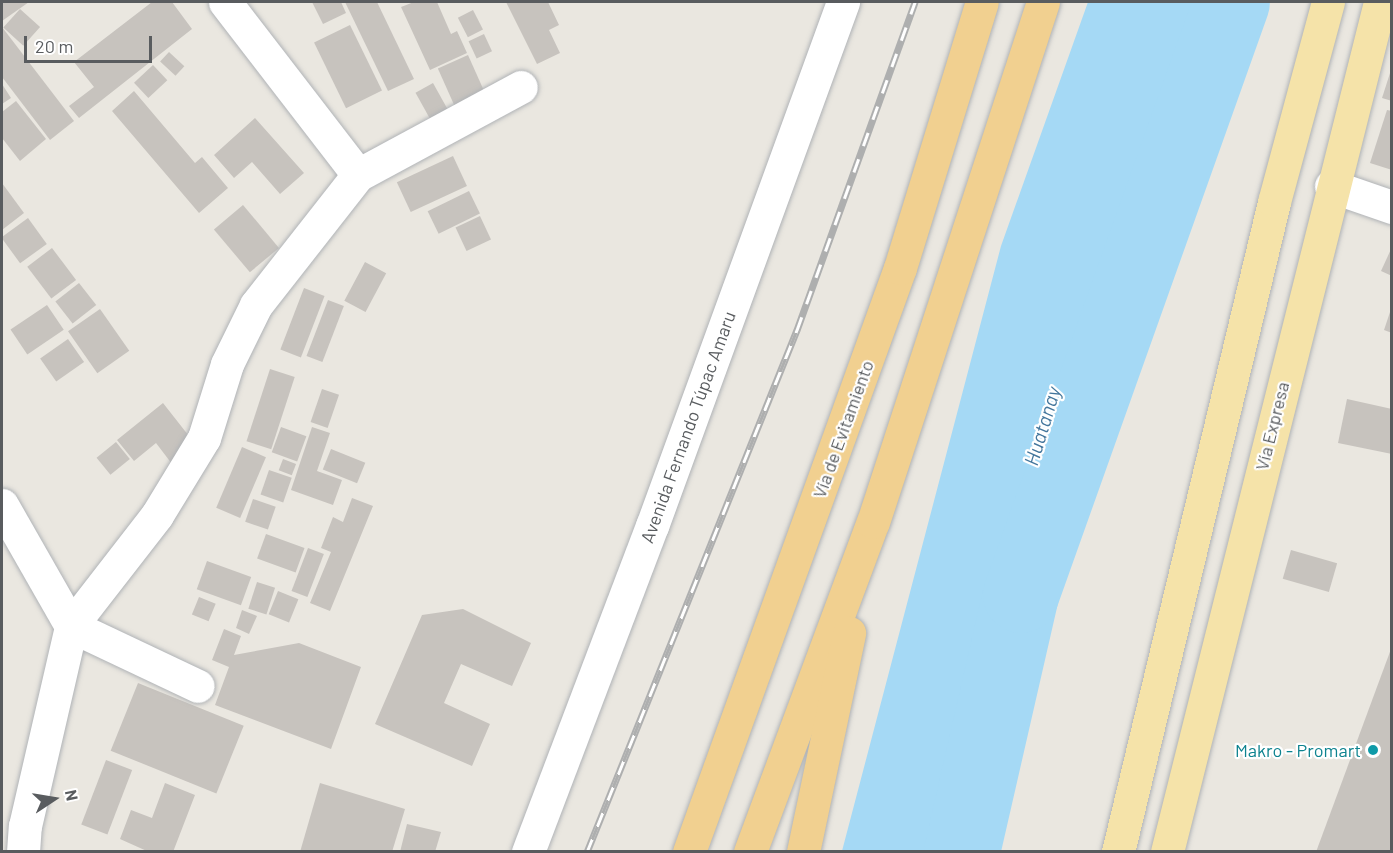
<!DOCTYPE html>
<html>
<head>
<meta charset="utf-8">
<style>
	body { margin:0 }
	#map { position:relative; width:1393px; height:853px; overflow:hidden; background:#eae7e0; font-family:Barlow,sans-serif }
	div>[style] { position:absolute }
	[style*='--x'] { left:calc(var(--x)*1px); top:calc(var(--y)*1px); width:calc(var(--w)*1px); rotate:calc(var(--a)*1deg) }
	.water>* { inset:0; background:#a5d9f5 }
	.river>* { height:76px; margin:-38px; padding:0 38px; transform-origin:38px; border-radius:38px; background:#a5d9f5 }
	.building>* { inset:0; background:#c7c3be; transform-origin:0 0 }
	.roads { filter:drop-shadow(0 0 2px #b0b3b6) drop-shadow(0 0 2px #b0b3b6) }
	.street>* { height:33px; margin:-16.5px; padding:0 16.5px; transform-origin:16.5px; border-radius:16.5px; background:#fff }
	.primary>* { height:33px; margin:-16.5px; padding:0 16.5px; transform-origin:16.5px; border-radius:16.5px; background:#f5e3a9 }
	.highway>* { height:33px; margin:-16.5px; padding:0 16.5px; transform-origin:16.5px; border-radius:16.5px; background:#f1d090 }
	.rail>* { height:7px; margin-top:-3.5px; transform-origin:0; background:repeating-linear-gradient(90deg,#fff 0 14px,#aeafaf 0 28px); box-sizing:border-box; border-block:2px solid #aeafaf }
	.dots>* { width:16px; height:16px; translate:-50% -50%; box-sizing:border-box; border:3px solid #fff; border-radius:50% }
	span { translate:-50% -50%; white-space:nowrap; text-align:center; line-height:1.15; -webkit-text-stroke:4.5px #fff; paint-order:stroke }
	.street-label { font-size:18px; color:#595c5f }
	.culture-label { font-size:18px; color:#0d838f }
	.right { translate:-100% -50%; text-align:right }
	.water-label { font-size:20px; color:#43769c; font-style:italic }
	.frame { position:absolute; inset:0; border:3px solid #595c5f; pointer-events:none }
	.north { position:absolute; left:24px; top:769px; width:60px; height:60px; -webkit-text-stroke:4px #fff; paint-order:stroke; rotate:78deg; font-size:16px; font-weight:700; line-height:24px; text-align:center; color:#595c5f }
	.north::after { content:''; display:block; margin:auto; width:21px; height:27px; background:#595c5f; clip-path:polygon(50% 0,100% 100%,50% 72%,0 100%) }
	.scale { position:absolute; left:24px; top:36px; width:128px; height:27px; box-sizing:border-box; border:3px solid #595c5f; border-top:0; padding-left:8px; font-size:18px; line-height:21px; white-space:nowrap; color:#595c5f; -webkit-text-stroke:4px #fff; paint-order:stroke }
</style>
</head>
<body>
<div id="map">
	<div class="water">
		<div style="clip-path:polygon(1088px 2px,1232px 2px,1021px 595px,962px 851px,842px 851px,1001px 246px)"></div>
	</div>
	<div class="river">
		<div style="--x:962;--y:852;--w:264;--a:-77.1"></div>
		<div style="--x:1021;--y:595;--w:629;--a:-70.41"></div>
	</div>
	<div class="building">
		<div style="clip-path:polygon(2px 2px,29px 2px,2px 21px)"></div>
		<div style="clip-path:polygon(152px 2px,172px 2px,192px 29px,79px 118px,69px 106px,94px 87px,74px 62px)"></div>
		<div style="clip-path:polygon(312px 2px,341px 2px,346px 13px,323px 24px)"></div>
		<div style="clip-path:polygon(345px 2px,377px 2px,414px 79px,388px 91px)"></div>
		<div style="clip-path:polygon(414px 2px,437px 2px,451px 34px,457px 31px,467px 53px,430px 70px,401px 7px)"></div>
		<div style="clip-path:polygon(506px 2px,548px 2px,559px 25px,549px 30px,560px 53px,537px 64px)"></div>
		<div style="left:20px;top:9px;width:27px;height:25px;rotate:42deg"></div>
		<div style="left:473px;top:10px;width:22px;height:17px;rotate:63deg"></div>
		<div style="left:350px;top:25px;width:73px;height:40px;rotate:64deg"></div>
		<div style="clip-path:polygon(2px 27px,74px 121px,50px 140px,2px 77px)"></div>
		<div style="left:484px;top:34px;width:19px;height:17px;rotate:65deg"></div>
		<div style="left:169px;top:52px;width:21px;height:13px;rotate:43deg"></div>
		<div style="left:468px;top:55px;width:42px;height:33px;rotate:66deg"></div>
		<div style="left:153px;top:65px;width:21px;height:26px;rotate:47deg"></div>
		<div style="clip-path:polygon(1391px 70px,1392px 70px,1392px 101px,1382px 98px)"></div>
		<div style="left:433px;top:83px;width:33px;height:20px;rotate:61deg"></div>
		<div style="clip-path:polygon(2px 84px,11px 98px,2px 104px)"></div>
		<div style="clip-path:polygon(134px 91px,195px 163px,202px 157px,228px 188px,199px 213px,112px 111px)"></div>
		<div style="clip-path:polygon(16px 101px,46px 139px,20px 161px,2px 138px,2px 112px)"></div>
		<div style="clip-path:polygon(1387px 110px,1392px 111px,1392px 170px,1370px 163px)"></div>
		<div style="clip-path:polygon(255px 118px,304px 173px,280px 194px,252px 162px,234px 178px,214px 155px)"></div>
		<div style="left:453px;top:156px;width:33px;height:62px;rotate:65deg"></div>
		<div style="clip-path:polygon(2px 183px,24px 213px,2px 230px)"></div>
		<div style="left:469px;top:191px;width:25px;height:46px;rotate:64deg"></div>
		<div style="left:243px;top:205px;width:56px;height:38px;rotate:50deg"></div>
		<div style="left:480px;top:216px;width:26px;height:27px;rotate:65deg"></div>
		<div style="left:28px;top:218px;width:32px;height:33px;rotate:54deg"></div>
		<div style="clip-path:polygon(1392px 247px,1392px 276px,1381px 271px)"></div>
		<div style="left:52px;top:248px;width:40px;height:31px;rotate:53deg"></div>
		<div style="left:365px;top:262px;width:24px;height:44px;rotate:28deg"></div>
		<div style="left:79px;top:283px;width:28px;height:30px;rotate:52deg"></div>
		<div style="left:304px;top:288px;width:22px;height:66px;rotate:21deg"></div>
		<div style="left:328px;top:300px;width:17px;height:60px;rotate:21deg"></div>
		<div style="left:47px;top:305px;width:30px;height:44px;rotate:56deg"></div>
		<div style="left:100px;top:309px;width:51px;height:39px;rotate:55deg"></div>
		<div style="clip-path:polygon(1391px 309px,1392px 309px,1392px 333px,1384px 330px)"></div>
		<div style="left:68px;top:339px;width:28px;height:34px;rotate:55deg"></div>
		<div style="left:270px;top:369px;width:26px;height:76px;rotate:18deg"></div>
		<div style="left:322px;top:389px;width:18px;height:35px;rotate:19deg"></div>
		<div style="clip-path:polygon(1347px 399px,1392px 409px,1392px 454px,1338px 443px)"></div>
		<div style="clip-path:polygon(163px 403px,196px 445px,172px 464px,156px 443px,134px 461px,117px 440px)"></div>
		<div style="left:281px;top:427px;width:27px;height:27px;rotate:20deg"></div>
		<div style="clip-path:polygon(312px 427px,330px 433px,317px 471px,342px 480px,333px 505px,291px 490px)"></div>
		<div style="left:116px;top:442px;width:22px;height:25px;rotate:51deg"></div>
		<div style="left:242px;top:447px;width:26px;height:66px;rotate:23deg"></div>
		<div style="left:331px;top:449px;width:37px;height:22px;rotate:22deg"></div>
		<div style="left:283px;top:459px;width:14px;height:12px;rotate:21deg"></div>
		<div style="left:269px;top:470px;width:24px;height:26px;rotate:19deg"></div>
		<div style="clip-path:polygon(352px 498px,373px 506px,330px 611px,310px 603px,331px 552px,321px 548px,333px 517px,343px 522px)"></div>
		<div style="left:253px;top:499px;width:24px;height:24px;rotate:19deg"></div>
		<div style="left:266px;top:534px;width:41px;height:26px;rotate:20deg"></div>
		<div style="left:308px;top:548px;width:17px;height:46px;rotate:21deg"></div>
		<div style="left:1291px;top:550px;width:48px;height:30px;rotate:16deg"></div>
		<div style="left:207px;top:561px;width:47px;height:30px;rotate:20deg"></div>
		<div style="left:257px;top:582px;width:19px;height:28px;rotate:18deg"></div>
		<div style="left:278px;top:591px;width:22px;height:25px;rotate:22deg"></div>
		<div style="left:199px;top:597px;width:18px;height:19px;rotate:22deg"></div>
		<div style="clip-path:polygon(463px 609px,531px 643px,512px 686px,461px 664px,444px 703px,490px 724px,472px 766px,375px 724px,422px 615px)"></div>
		<div style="clip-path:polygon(242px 610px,257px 616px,249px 634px,236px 628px)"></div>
		<div style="clip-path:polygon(224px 629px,241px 636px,234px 655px,299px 643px,361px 667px,331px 749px,215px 705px,229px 667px,212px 660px)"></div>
		<div style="clip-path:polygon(1391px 649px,1392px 852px,1316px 852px)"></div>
		<div style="left:138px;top:683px;width:114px;height:73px;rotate:22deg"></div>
		<div style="left:106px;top:760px;width:28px;height:69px;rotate:21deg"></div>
		<div style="clip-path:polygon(165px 783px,195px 795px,173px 852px,149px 852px,120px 839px,131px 810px,152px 818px)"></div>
		<div style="clip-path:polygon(320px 783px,405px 809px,392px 852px,300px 852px)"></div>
		<div style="clip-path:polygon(407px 824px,441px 832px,435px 852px,400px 852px)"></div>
	</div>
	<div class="roads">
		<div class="street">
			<div style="--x:225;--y:2;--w:218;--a:52.4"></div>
			<div style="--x:1331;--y:186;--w:65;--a:19"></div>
			<div style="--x:2;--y:505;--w:139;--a:60.3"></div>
			<div style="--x:71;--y:626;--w:140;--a:25.3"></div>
			<div style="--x:23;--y:852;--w:26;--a:-86"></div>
			<div style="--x:25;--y:826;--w:205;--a:-77"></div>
			<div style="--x:71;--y:626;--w:140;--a:-52.2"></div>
			<div style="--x:157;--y:515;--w:90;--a:-58.6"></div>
			<div style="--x:204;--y:438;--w:77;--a:-72.7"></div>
			<div style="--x:227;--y:364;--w:66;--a:-63.8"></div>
			<div style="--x:256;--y:305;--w:165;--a:-51.9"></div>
			<div style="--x:358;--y:175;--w:185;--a:-28.4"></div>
			<div style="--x:528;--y:852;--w:349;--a:-69.2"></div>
			<div style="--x:652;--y:526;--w:558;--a:-69.97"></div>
		</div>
		<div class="primary">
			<div style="--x:1118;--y:852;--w:668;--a:-76.5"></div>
			<div style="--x:1274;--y:202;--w:207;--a:-74.9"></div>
			<div style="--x:1167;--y:852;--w:876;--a:-75.93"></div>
		</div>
		<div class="highway">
			<div style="--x:689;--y:852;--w:621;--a:-70.14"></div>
			<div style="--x:900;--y:268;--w:278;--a:-72.9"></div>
			<div style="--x:750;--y:852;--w:352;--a:-69.6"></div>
			<div style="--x:873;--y:522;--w:547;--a:-71.9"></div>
			<div style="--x:803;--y:852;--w:224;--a:-78.1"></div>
		</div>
	</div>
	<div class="rail">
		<div style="--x:587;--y:852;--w:563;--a:-68.09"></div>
		<div style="--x:797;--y:330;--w:349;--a:-70.2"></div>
	</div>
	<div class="dots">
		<div style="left:1373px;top:750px;background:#0f9aa8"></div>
	</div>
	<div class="street-label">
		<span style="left:1272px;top:426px;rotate:-76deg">Vía Expresa</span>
		<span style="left:688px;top:427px;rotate:-70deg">Avenida Fernando Túpac Amaru</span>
		<span style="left:843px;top:429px;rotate:-70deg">Vía de Evitamiento</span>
	</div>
	<div class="culture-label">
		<span class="right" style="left:1361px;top:750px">Makro - Promart</span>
	</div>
	<div class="water-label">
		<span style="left:1042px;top:426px;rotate:-73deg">Huatanay</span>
	</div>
	<div class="frame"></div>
	<div class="north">N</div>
	<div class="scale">20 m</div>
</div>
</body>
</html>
